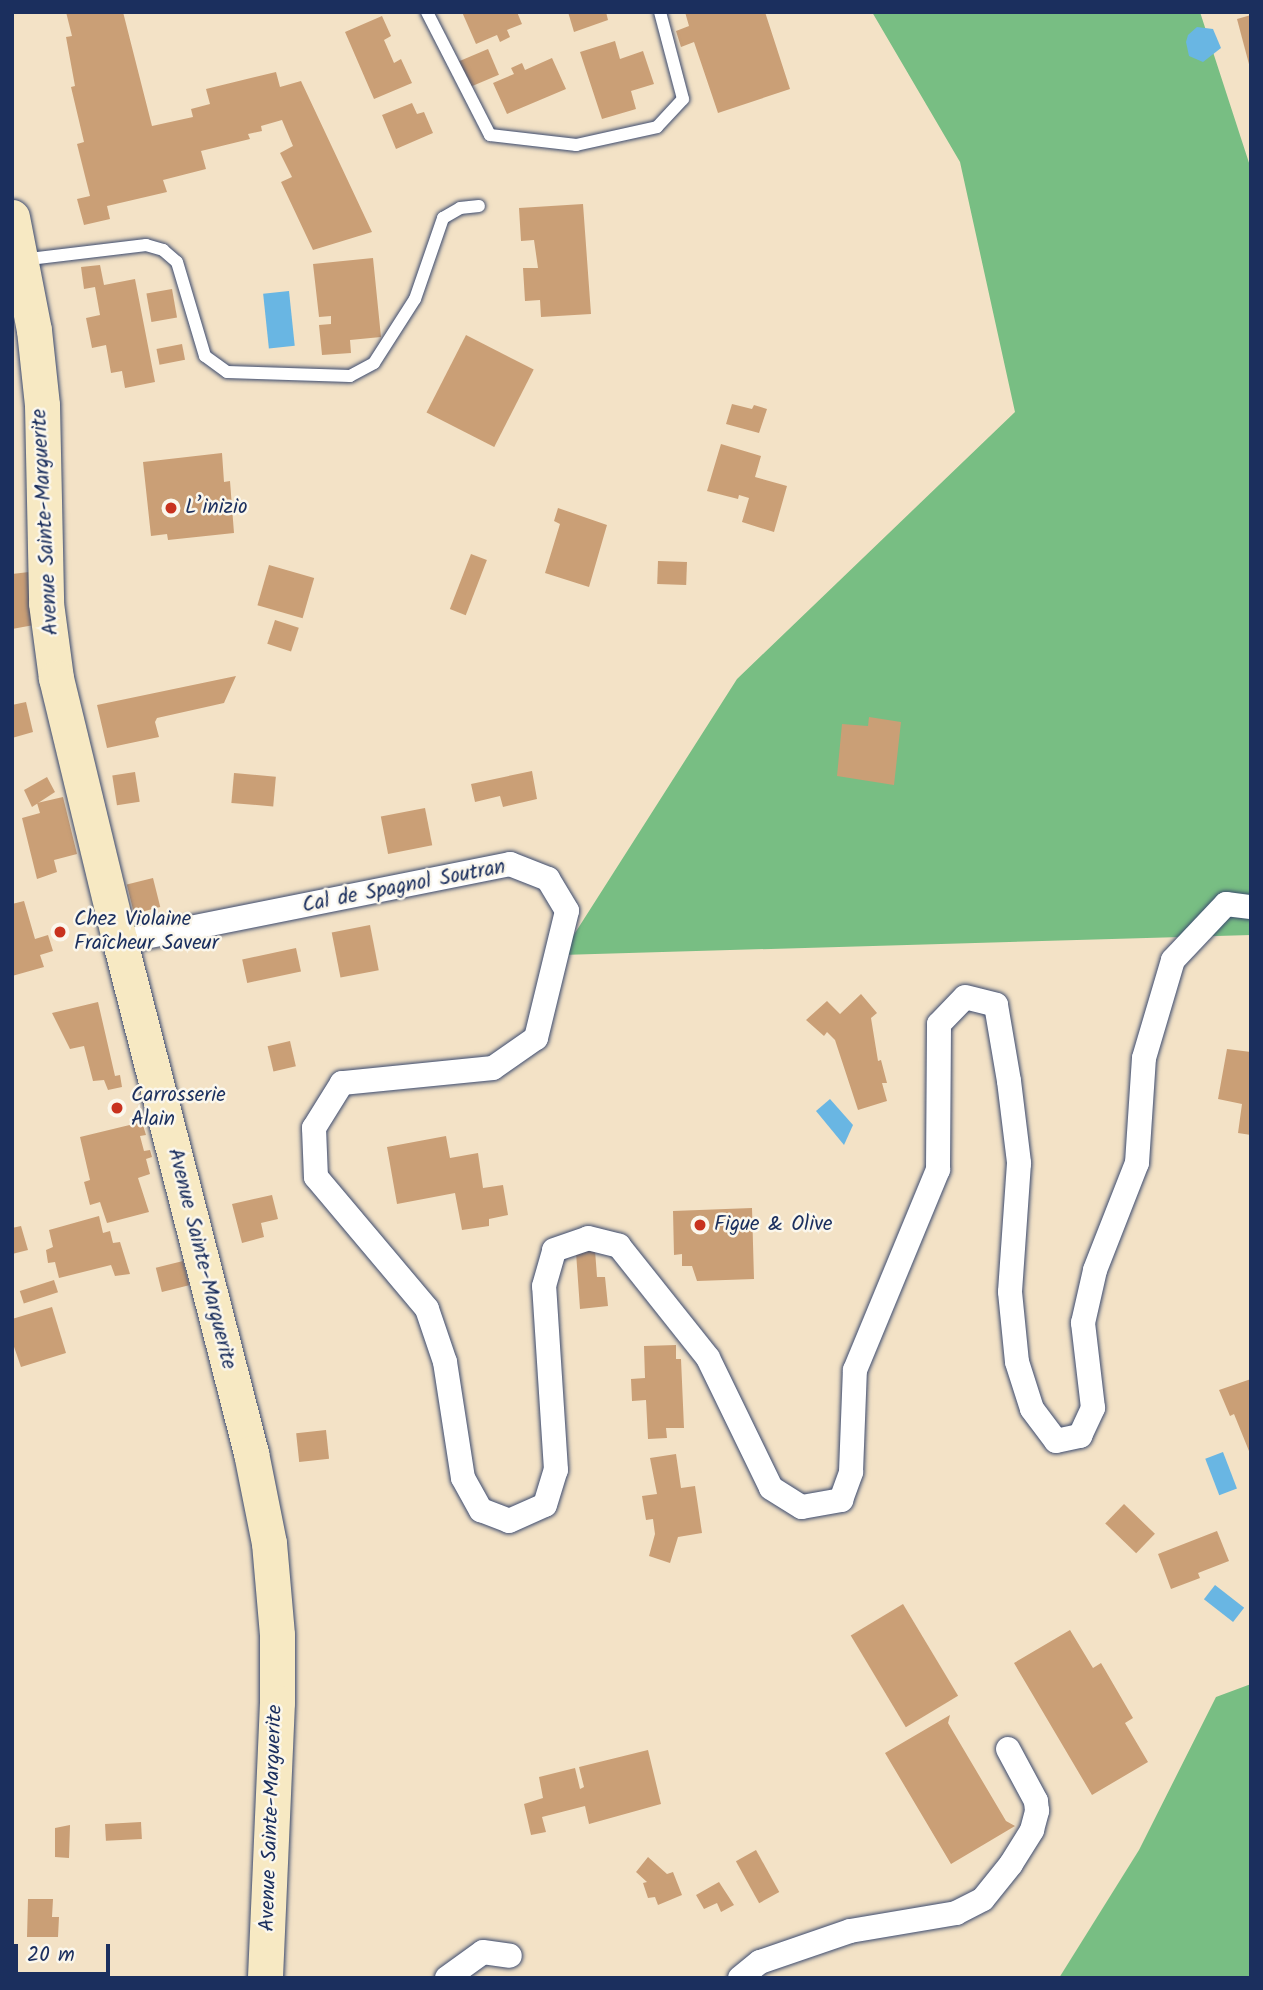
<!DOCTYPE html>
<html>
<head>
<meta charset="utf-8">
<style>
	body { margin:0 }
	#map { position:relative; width:1263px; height:1990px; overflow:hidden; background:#f3e2c6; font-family:Kalam,sans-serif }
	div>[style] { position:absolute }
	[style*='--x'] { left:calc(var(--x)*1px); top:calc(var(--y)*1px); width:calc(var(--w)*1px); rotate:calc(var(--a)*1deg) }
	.forest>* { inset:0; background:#78be83 }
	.water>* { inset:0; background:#69b6e3; transform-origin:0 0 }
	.building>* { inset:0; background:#ca9f76; transform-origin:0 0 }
	.roads { filter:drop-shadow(0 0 2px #3b4a6e) drop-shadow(0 0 2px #3b4a6e) }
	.lane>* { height:12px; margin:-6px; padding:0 6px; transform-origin:6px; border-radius:6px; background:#fff }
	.street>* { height:24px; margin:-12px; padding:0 12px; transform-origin:12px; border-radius:12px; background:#fff }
	.secondary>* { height:35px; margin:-17.5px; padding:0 17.5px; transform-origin:17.5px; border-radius:17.5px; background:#f7e9c3 }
	.dots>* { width:19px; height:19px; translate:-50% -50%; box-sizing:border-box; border:4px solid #fbf7ec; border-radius:50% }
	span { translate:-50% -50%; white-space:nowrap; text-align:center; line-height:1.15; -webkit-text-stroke:5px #fbf7ec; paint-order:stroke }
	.poi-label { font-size:21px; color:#1b2f5e }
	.left { translate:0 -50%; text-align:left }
	.street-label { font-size:21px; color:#1b2f5e }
	.frame { position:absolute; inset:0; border:14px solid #1b2f5e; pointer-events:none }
	.scale { position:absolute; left:14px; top:1944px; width:96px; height:32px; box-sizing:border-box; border:4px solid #1b2f5e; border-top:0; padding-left:9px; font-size:21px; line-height:24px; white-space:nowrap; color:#1b2f5e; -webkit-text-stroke:5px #fbf7ec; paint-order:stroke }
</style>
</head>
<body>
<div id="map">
	<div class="forest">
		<div style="clip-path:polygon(872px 12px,1200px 12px,1251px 169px,1251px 935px,561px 955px,737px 679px,1015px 412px,960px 162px)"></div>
		<div style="clip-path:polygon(1251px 1684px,1251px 1978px,1059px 1978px,1139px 1850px,1216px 1697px)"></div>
	</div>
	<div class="water">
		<div style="clip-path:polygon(1197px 27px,1213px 29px,1221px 48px,1203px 62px,1189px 56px,1186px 42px,1188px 35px)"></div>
		<div style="left:289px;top:291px;width:55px;height:26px;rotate:84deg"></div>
		<div style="clip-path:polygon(830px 1099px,853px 1125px,844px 1145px,816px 1111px)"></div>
		<div style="left:1223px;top:1452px;width:39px;height:19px;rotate:69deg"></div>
		<div style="left:1215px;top:1585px;width:37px;height:18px;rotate:38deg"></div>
	</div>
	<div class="building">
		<div style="clip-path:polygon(66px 12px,123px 12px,152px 126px,193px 117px,191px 109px,210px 104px,206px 89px,276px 72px,280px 87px,301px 81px,372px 232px,313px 250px,281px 182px,292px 177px,280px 153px,293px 146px,282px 120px,261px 126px,262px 131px,248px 134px,250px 139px,201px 151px,206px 169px,163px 180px,167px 192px,107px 206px,110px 219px,84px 225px,77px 199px,90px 196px,77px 144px,84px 142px,71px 87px,75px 86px,66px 37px,72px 36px)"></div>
		<div style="clip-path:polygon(462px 12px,517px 12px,522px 24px,507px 30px,510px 37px,500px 42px,497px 35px,476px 44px)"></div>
		<div style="clip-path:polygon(568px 12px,606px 12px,608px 20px,574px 32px)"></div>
		<div style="clip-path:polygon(685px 12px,765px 12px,790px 89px,718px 113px,694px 42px,681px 47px,676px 31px,689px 26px)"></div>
		<div style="clip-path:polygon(1251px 15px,1251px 68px,1250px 68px,1237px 19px)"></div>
		<div style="clip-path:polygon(382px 16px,391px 36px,384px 40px,394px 63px,401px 59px,412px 83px,374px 99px,345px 32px)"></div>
		<div style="clip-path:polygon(615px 41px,620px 59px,643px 51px,654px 84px,631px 91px,636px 109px,602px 119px,580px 52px)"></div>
		<div style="left:488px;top:49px;width:28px;height:34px;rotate:67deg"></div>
		<div style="clip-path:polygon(552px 58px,566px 89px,507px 114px,493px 83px,514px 74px,511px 68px,522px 63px,525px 70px)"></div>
		<div style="clip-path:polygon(412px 103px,417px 114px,424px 112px,433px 133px,396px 149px,382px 115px)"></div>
		<div style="clip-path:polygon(583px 204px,591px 314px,541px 317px,540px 300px,525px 301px,523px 268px,538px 268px,534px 240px,521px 241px,519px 208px)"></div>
		<div style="clip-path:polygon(373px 258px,381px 337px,350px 340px,351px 353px,322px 355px,319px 325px,331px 324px,331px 316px,319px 317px,313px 264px)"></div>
		<div style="clip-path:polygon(100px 265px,104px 285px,135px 279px,155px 382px,125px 388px,122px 371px,111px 373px,106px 345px,92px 348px,86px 318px,100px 315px,95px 287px,84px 289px,81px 267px)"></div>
		<div style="left:172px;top:289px;width:29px;height:26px;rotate:80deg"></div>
		<div style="left:466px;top:335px;width:76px;height:87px;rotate:27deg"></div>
		<div style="left:182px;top:344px;width:16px;height:26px;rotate:79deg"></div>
		<div style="clip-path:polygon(732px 404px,752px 409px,754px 405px,767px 409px,759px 433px,726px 424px)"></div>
		<div style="clip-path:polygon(721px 444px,761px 456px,755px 477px,787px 486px,774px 532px,742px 522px,749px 498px,739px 495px,738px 499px,707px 491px)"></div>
		<div style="clip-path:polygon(222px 453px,224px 482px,230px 481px,234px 533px,168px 540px,167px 534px,151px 536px,143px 462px)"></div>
		<div style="clip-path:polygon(558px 508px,607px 525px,589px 587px,545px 573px,560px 524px,554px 521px)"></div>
		<div style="left:471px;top:554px;width:17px;height:59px;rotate:21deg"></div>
		<div style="left:658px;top:561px;width:29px;height:23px;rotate:2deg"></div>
		<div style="left:269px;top:565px;width:47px;height:42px;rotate:16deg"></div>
		<div style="clip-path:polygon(29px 572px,34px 625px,12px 629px,12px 574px)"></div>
		<div style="left:275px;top:620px;width:25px;height:25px;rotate:18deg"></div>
		<div style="clip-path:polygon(236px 676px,224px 703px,157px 718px,155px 722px,159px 737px,107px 748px,97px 705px)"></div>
		<div style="clip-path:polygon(26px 702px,33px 732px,12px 738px,12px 705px)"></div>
		<div style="clip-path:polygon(869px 717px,901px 722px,894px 785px,837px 776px,842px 724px,868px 726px)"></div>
		<div style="clip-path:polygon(532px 771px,537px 799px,503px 807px,500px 796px,475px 802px,471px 784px)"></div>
		<div style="left:135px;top:772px;width:30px;height:23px;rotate:81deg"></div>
		<div style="left:234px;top:773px;width:42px;height:30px;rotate:5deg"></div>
		<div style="clip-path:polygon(47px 777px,55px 792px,32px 807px,24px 790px)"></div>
		<div style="clip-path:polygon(63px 797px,77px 854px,54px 860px,57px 872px,37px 879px,22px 818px,40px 813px,37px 803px)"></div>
		<div style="left:425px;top:808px;width:38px;height:45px;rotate:79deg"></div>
		<div style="left:153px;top:878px;width:30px;height:27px;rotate:76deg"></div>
		<div style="clip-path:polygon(24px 901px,35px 939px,48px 935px,53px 951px,40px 955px,44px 967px,12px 976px,12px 904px)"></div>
		<div style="left:370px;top:925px;width:46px;height:39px;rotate:79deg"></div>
		<div style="left:296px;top:948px;width:24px;height:55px;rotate:78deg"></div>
		<div style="clip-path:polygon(861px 994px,877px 1013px,871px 1018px,878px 1061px,881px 1060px,887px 1083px,882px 1083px,887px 1101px,858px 1110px,835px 1040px,827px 1032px,824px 1036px,806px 1020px,827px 1001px,840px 1014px)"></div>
		<div style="clip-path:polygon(98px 1002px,115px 1076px,120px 1075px,122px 1087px,108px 1090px,104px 1080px,93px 1081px,84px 1046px,70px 1049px,52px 1013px)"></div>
		<div style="left:290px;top:1041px;width:26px;height:23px;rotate:77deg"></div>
		<div style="clip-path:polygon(1227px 1049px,1251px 1052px,1251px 1135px,1238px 1133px,1242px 1104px,1218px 1099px)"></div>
		<div style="clip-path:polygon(142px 1122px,146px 1135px,140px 1136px,144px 1151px,150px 1150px,152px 1157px,146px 1159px,150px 1174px,138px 1178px,149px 1212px,107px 1223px,100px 1202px,90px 1205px,84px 1182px,90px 1180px,80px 1137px)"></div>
		<div style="clip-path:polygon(446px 1136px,450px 1158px,478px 1153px,483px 1188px,503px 1185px,508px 1215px,489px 1219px,489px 1226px,462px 1230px,455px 1193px,397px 1204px,387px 1147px)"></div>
		<div style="clip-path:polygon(272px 1195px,278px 1219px,261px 1223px,264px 1237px,242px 1243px,232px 1204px)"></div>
		<div style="clip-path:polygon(752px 1208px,754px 1279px,697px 1281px,692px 1266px,682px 1266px,682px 1254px,674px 1255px,673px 1211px)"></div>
		<div style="clip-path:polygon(99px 1216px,103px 1233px,110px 1231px,113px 1243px,120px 1242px,130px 1274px,115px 1276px,111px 1265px,59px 1278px,55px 1262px,48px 1263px,46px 1250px,53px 1247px,49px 1230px)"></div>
		<div style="clip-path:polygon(21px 1226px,28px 1250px,12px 1254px,12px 1228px)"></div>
		<div style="clip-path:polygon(595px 1250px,597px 1277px,605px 1277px,608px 1306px,580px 1309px,576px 1252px)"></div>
		<div style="left:183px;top:1261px;width:25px;height:28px;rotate:76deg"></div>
		<div style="left:54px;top:1280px;width:13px;height:36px;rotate:72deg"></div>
		<div style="clip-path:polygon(52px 1307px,66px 1353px,21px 1367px,12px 1341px,12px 1319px)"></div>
		<div style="clip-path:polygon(676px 1345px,676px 1359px,681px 1359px,684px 1428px,666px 1428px,667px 1438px,648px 1439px,646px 1400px,632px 1401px,631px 1379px,645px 1378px,644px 1346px)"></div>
		<div style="clip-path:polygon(1251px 1379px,1251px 1456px,1234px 1414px,1230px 1416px,1219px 1390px)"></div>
		<div style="left:326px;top:1430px;width:29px;height:30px;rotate:84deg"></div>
		<div style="clip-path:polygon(676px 1454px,681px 1488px,695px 1486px,702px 1533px,678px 1537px,670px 1563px,649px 1556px,655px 1534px,653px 1519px,646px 1520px,642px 1496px,657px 1494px,650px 1458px)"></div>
		<div style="left:1124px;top:1504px;width:43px;height:27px;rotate:44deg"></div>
		<div style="clip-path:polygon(1217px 1531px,1229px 1561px,1198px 1573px,1200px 1578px,1171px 1589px,1158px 1554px)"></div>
		<div style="left:903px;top:1604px;width:107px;height:61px;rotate:59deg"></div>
		<div style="clip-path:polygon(1070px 1630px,1093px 1668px,1101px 1663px,1133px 1718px,1125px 1723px,1148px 1762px,1092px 1795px,1014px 1663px)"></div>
		<div style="clip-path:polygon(950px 1715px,948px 1723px,1006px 1821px,1015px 1826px,951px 1864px,885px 1753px)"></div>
		<div style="clip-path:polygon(648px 1750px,661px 1804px,589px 1824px,585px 1806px,542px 1817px,546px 1832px,531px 1835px,524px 1804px,543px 1798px,539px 1777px,575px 1768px,580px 1789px,584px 1787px,579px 1767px)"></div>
		<div style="left:141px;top:1822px;width:17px;height:36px;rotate:87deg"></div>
		<div style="clip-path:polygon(70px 1825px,69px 1858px,55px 1857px,55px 1828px)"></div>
		<div style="left:756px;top:1850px;width:48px;height:23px;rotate:61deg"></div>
		<div style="clip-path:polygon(648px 1857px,667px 1874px,673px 1872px,682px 1895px,658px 1905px,655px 1897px,648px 1898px,643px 1883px,647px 1882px,636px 1872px)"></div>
		<div style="clip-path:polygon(719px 1882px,734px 1905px,721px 1912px,717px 1903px,704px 1909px,696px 1895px)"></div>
		<div style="clip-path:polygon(28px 1899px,53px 1899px,52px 1917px,59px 1917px,58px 1937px,27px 1937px)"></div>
	</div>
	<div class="roads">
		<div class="lane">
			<div style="--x:427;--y:12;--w:138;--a:62.9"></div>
			<div style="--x:490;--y:135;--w:87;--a:6.6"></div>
			<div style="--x:576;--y:145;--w:83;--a:-12.5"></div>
			<div style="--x:657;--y:127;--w:38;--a:-47"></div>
			<div style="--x:683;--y:99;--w:90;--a:-104.8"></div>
			<div style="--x:21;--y:260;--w:126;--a:-6.8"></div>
			<div style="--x:146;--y:245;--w:18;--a:16"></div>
			<div style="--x:163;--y:250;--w:18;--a:41"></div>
			<div style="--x:177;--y:262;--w:98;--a:73.4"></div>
			<div style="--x:205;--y:356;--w:27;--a:36"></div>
			<div style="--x:227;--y:372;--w:123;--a:1.9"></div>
			<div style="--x:350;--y:376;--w:27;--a:-28"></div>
			<div style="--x:374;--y:363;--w:76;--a:-57.4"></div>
			<div style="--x:415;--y:299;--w:86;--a:-70.9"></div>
			<div style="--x:443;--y:218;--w:20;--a:-30"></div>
			<div style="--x:460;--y:208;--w:19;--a:-6"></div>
		</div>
		<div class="street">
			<div style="--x:120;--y:942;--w:398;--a:-11.3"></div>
			<div style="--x:510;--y:864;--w:41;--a:21.5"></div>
			<div style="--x:548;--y:879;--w:37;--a:59"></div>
			<div style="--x:567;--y:911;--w:131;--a:103.7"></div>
			<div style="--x:536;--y:1038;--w:52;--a:145.1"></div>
			<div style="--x:493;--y:1068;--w:152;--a:174.3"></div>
			<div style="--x:342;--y:1083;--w:53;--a:121.9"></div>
			<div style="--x:314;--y:1128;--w:49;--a:87.7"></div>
			<div style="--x:316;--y:1177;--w:172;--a:49.9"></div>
			<div style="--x:427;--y:1309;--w:56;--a:71.2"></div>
			<div style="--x:445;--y:1362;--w:117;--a:81.2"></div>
			<div style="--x:463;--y:1478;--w:37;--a:61"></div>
			<div style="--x:481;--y:1510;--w:30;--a:21"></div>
			<div style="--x:509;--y:1521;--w:39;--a:-24"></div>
			<div style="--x:545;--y:1505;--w:37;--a:-73"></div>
			<div style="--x:556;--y:1470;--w:184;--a:-93.7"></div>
			<div style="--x:544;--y:1286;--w:37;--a:-74"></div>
			<div style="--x:554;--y:1250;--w:36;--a:-19"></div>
			<div style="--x:588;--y:1238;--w:32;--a:14"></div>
			<div style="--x:619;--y:1246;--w:143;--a:51.5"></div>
			<div style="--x:708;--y:1358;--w:144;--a:64.1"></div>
			<div style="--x:771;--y:1488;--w:36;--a:32"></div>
			<div style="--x:802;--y:1507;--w:40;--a:-10"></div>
			<div style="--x:841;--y:1500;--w:30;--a:-70"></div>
			<div style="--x:851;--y:1472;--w:102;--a:-87.8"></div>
			<div style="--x:855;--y:1370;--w:217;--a:-67.5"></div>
			<div style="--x:938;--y:1170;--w:146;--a:-89.6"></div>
			<div style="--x:939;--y:1024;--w:37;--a:-46"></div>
			<div style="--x:965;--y:997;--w:32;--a:14"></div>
			<div style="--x:996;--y:1005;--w:77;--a:80.3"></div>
			<div style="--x:1009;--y:1081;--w:83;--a:83"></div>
			<div style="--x:1019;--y:1163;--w:129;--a:94"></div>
			<div style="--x:1010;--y:1292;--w:70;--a:84.3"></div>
			<div style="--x:1017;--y:1362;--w:49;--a:72.3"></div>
			<div style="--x:1032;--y:1409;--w:40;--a:53"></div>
			<div style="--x:1056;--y:1441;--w:25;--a:-12"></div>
			<div style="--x:1080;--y:1436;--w:31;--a:-65"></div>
			<div style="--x:1093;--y:1408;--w:86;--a:-96.7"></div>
			<div style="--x:1083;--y:1323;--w:54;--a:-77.2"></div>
			<div style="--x:1095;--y:1270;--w:115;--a:-68.6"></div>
			<div style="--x:1137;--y:1163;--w:105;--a:-86.2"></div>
			<div style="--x:1144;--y:1058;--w:102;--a:-73.5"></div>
			<div style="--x:1173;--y:960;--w:77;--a:-46.6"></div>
			<div style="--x:1226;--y:904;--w:25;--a:7"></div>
			<div style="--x:447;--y:1978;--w:44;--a:-35.8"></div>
			<div style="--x:483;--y:1952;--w:27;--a:8"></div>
			<div style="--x:740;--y:1978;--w:26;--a:-39"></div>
			<div style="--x:760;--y:1962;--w:95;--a:-19"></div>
			<div style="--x:850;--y:1931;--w:108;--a:-9.6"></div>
			<div style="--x:956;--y:1913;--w:30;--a:-27"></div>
			<div style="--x:983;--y:1899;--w:45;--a:-51.3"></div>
			<div style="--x:1011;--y:1864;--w:40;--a:-58"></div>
			<div style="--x:1032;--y:1830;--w:20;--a:-75"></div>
			<div style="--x:1037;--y:1811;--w:10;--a:-96"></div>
			<div style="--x:1036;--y:1801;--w:59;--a:-118.3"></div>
		</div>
		<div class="secondary">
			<div style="--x:12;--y:217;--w:115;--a:79"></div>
			<div style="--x:34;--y:330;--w:75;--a:83.9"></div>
			<div style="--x:42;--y:405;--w:198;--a:88.8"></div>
			<div style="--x:46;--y:603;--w:76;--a:82.4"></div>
			<div style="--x:56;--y:678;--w:272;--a:76.4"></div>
			<div style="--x:120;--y:942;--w:528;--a:75.62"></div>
			<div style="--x:251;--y:1453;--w:92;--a:78.7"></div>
			<div style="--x:269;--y:1543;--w:92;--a:85"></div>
			<div style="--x:277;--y:1635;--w:67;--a:90"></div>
			<div style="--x:277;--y:1702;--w:276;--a:92.5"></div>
		</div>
	</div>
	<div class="dots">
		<div style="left:171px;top:508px;background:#c8321e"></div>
		<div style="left:60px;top:932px;background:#c8321e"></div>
		<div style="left:117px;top:1108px;background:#c8321e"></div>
		<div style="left:700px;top:1225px;background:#c8321e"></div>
	</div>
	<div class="poi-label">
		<span class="left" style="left:185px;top:508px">L’inizio</span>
		<span class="left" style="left:74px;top:932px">Chez Violaine<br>Fraîcheur Saveur</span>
		<span class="left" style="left:131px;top:1108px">Carrosserie<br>Alain</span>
		<span class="left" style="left:714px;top:1225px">Figue &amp; Olive</span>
	</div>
	<div class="street-label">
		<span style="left:46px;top:522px;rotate:-93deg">Avenue Sainte-Marguerite</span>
		<span style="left:404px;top:887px;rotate:-11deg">Cal de Spagnol Soutran</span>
		<span style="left:201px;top:1259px;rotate:76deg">Avenue Sainte-Marguerite</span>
		<span style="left:272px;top:1818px;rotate:-88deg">Avenue Sainte-Marguerite</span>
	</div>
	<div class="frame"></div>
	<div class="scale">20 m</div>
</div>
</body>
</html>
